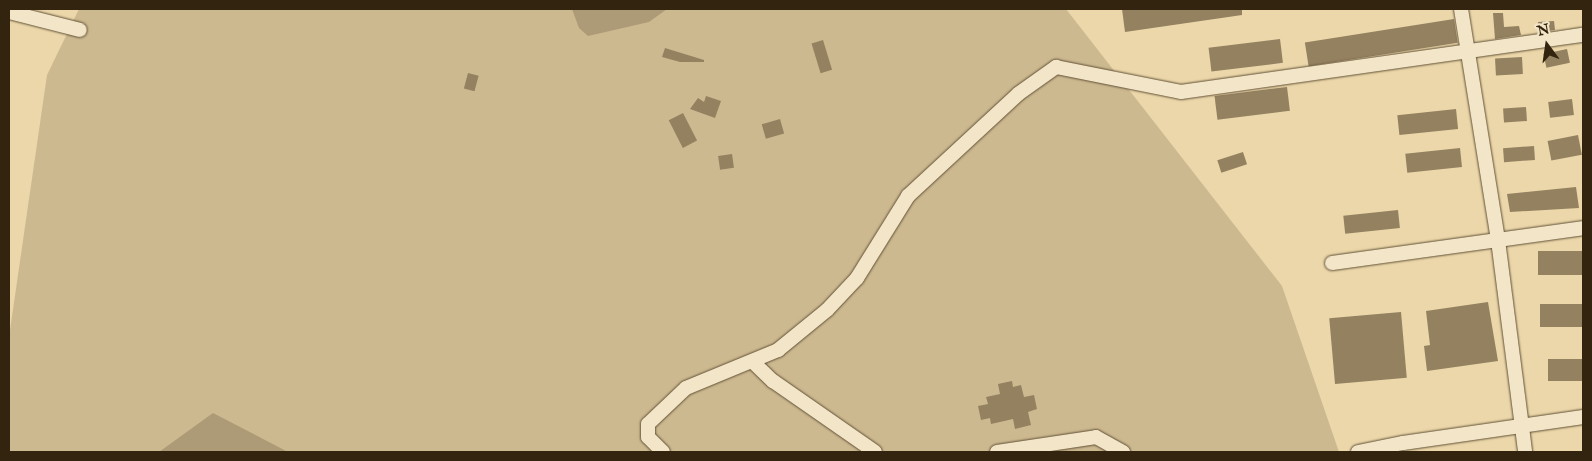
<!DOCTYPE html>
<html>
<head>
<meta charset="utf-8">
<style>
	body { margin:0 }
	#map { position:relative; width:1592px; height:461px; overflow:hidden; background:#ecd7aa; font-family:"IM FELL English",serif }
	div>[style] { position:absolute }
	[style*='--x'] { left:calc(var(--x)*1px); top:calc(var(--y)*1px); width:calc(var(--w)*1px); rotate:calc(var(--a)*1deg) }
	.green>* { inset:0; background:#cdb990 }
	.water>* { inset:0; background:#ad9a76 }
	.building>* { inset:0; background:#938160; transform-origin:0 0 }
	.roads { filter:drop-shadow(0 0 1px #615136) drop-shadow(0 0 1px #615136) }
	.minor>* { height:14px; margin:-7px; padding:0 7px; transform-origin:7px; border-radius:7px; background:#f3e5c8 }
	span { translate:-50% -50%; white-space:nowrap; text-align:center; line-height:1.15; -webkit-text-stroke:4px #f3e5c8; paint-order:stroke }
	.frame { position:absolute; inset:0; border:10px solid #332410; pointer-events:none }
	.north { position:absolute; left:1522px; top:20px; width:50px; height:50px; -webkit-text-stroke:4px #f3e5c8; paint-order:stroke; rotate:346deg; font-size:14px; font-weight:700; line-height:20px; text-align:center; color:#332410 }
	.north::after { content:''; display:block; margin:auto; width:18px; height:22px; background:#332410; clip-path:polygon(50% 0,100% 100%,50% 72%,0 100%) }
</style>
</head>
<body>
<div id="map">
	<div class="green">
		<div style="clip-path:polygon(79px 9px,1066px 9px,1282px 286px,1339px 452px,9px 452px,9px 337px,47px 75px)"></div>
	</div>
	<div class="water">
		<div style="clip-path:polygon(572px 9px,667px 9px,649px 22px,588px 36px,579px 28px)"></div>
		<div style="clip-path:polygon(213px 413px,288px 452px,159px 452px)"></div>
	</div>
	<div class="building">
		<div style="clip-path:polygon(1122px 9px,1242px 9px,1242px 15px,1125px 32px)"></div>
		<div style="clip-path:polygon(1493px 13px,1503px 13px,1504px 27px,1519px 26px,1521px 35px,1495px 39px)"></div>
		<div style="left:1454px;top:19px;width:24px;height:151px;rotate:81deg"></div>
		<div style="clip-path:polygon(1554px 21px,1555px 30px,1538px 32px,1538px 22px)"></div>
		<div style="left:1280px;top:39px;width:24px;height:72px;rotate:83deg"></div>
		<div style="left:823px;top:40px;width:31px;height:12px;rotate:73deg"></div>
		<div style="clip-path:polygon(665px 48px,704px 60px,704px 62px,680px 62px,662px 57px)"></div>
		<div style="left:1567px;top:49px;width:14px;height:24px;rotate:78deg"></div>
		<div style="left:1522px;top:57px;width:17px;height:27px;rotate:87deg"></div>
		<div style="left:468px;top:73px;width:11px;height:16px;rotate:15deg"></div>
		<div style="left:1287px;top:87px;width:24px;height:73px;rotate:83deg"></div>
		<div style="clip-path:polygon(706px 96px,721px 101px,715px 118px,690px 109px,698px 98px,704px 102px)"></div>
		<div style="left:1572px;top:99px;width:16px;height:24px;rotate:83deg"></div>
		<div style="left:1526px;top:107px;width:14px;height:23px;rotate:86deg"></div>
		<div style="left:1456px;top:109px;width:20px;height:59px;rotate:84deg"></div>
		<div style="left:683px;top:113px;width:31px;height:16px;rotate:63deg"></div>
		<div style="left:780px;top:119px;width:15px;height:19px;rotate:74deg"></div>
		<div style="left:1578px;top:135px;width:20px;height:31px;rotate:79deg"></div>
		<div style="left:1534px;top:146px;width:14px;height:31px;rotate:86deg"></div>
		<div style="left:1460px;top:148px;width:19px;height:55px;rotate:84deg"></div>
		<div style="left:1243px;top:152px;width:13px;height:27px;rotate:72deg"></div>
		<div style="left:732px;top:154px;width:14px;height:14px;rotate:82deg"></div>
		<div style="clip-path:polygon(1576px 187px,1579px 208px,1510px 212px,1507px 194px)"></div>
		<div style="left:1398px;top:210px;width:18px;height:55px;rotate:84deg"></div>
		<div style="left:1583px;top:251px;width:24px;height:45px;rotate:90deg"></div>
		<div style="clip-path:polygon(1488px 302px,1498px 361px,1427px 371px,1424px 346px,1430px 345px,1426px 311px)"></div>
		<div style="left:1583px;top:304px;width:23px;height:43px;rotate:90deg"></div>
		<div style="left:1401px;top:312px;width:66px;height:72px;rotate:85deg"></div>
		<div style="left:1583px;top:359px;width:22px;height:35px;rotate:90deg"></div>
		<div style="clip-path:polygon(1012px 381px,1013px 387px,1021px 385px,1024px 397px,1034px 395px,1037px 409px,1028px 412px,1031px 425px,1015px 429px,1013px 419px,991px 424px,990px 418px,981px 420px,978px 406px,988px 404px,986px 397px,1000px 394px,998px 384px)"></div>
	</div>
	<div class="roads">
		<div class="minor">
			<div style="--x:1461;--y:9;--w:234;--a:80.9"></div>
			<div style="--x:1498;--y:240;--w:214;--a:82.7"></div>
			<div style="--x:9;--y:12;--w:73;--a:14.2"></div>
			<div style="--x:1332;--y:263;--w:253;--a:-7.9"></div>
			<div style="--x:753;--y:362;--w:28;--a:44"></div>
			<div style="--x:773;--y:381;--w:124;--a:34.8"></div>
			<div style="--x:663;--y:452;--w:21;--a:-135"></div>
			<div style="--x:648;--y:437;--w:13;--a:-90"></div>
			<div style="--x:648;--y:424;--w:52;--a:-43.5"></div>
			<div style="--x:686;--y:388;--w:100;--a:-22.4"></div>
			<div style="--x:778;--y:350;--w:63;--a:-39.2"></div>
			<div style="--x:827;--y:310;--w:44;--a:-46.8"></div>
			<div style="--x:857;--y:278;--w:97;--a:-58.1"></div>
			<div style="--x:908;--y:196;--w:150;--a:-42.8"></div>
			<div style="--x:1018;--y:94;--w:47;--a:-35.4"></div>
			<div style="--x:1056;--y:67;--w:127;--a:11.3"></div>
			<div style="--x:1181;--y:92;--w:406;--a:-8.1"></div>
			<div style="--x:997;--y:452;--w:100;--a:-8.6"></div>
			<div style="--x:1096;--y:437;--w:31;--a:29"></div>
			<div style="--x:1358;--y:452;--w:46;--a:-11.3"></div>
			<div style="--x:1403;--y:443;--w:182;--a:-8.2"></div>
		</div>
	</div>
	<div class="frame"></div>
	<div class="north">N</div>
</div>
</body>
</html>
